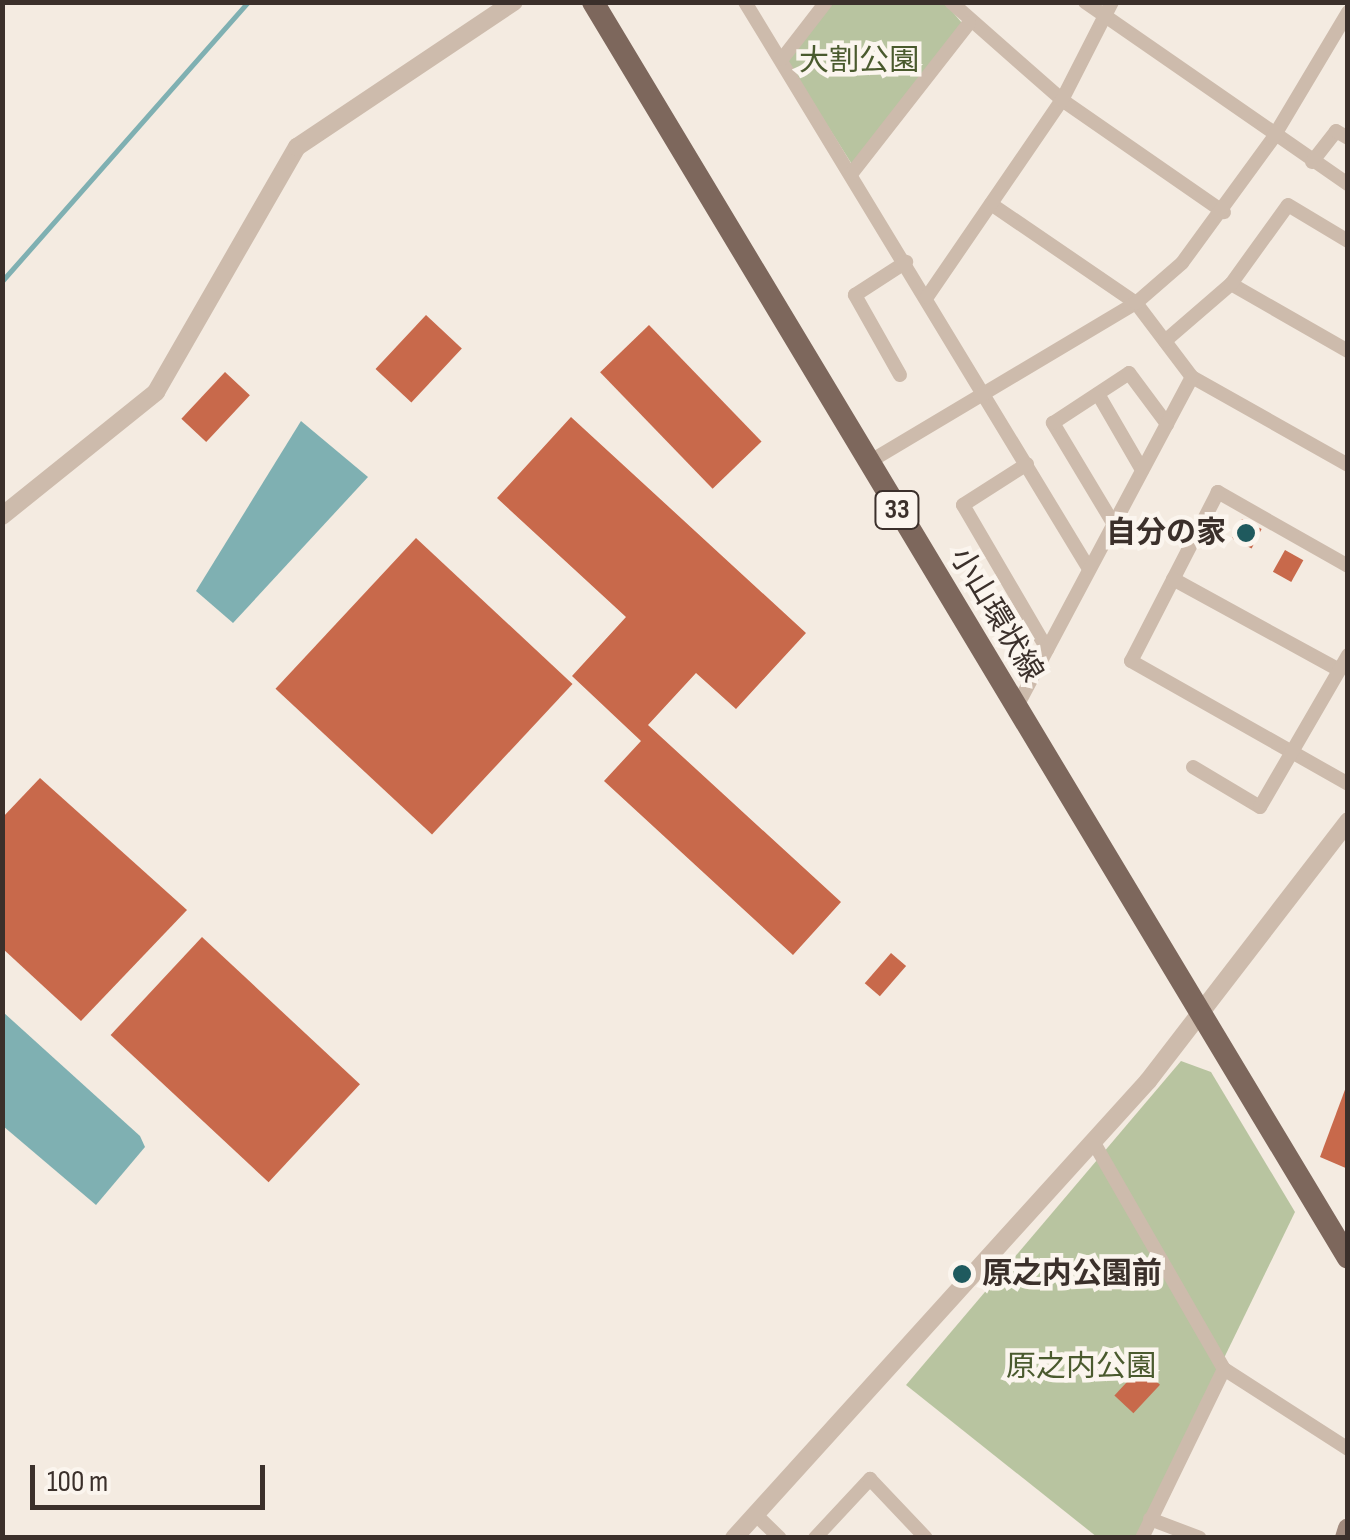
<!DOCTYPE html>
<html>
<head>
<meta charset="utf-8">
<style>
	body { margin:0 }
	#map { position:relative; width:1350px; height:1540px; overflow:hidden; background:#f4ebe1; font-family:"Sofia Sans Condensed","Noto Sans JP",sans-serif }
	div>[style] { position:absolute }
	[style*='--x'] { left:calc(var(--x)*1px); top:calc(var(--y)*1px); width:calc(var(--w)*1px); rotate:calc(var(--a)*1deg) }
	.green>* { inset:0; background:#b8c4a0 }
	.water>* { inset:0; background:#7fb0b2 }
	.stream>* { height:5px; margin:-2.5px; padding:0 2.5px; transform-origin:2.5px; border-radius:2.5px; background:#7fb0b2 }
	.building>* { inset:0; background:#c8694b; transform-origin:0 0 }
	.minor>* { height:14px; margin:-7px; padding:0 7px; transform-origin:7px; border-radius:7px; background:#cdbbac }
	.tertiary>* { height:18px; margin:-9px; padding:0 9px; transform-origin:9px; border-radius:9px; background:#cdbbac }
	.secondary>* { height:20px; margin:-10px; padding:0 10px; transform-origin:10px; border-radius:10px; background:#a18a7d }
	.primary>* { height:22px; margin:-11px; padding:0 11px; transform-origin:11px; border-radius:11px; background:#7d675c }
	.dots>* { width:28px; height:28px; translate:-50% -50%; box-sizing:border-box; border:5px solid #fbf5ee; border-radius:50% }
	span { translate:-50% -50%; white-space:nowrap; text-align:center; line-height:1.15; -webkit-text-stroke:9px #fbf5ee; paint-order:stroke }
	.shield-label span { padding:2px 8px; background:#fbf5ee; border:2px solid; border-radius:8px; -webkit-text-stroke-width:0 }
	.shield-label { font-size:28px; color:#3b302b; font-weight:700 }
	.park-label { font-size:30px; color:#4a5a2e }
	.poi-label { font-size:30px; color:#3b302b; font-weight:700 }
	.right { translate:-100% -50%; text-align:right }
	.left { translate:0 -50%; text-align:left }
	.street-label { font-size:30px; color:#3b302b }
	.frame { position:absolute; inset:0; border:5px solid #3b302b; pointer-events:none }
	.scale { position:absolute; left:30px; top:1465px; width:235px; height:45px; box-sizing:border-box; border:5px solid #3b302b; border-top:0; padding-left:12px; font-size:30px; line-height:35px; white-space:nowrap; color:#3b302b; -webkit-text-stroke:8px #fbf5ee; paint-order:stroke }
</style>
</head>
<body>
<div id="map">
	<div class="green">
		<div style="clip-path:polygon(831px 3px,945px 3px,962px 23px,853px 166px,786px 60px)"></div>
		<div style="clip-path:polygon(1181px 1061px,1211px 1072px,1295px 1212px,1137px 1537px,1097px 1537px,906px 1385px)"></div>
	</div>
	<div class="water">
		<div style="clip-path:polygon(301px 421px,368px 477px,233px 623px,196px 591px)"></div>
		<div style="clip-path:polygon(3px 1012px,140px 1136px,145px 1147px,96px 1205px,3px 1126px)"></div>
	</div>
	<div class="stream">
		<div style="--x:2;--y:281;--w:372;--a:-48.6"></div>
	</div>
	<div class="building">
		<div style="left:426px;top:315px;width:49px;height:74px;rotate:43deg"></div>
		<div style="left:649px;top:325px;width:162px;height:68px;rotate:46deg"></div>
		<div style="left:225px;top:372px;width:34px;height:64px;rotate:43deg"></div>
		<div style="clip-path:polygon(571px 417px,806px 633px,736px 709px,696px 673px,648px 725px,841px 902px,793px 955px,604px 781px,641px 741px,572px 676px,626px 617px,497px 498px)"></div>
		<div style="left:1242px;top:519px;width:22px;height:22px;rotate:27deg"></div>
		<div style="left:416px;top:538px;width:214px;height:206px;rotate:43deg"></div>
		<div style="left:1285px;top:550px;width:21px;height:25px;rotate:29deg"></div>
		<div style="clip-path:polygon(40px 778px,187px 910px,81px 1021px,2px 948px,2px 818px)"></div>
		<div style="left:202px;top:937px;width:216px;height:134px;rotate:43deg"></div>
		<div style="left:891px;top:953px;width:20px;height:40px;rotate:41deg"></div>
		<div style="clip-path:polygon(1346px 1087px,1348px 1088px,1348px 1169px,1320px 1157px)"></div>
		<div style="left:1141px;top:1367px;width:26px;height:39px;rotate:43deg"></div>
	</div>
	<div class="minor">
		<div style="--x:745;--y:2;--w:663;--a:58.75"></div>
		<div style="--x:951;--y:2;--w:148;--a:41.4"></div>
		<div style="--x:1062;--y:100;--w:197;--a:34.7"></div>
		<div style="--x:1085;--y:2;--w:320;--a:34.7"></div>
		<div style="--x:782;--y:59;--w:72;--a:-52.3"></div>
		<div style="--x:1312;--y:162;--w:39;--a:-52"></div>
		<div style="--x:1336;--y:131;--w:14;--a:30"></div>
		<div style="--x:852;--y:173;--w:190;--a:-52"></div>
		<div style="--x:991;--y:204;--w:176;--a:34.3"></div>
		<div style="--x:1136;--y:303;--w:93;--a:52.9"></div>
		<div style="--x:1192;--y:377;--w:179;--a:29.4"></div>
		<div style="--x:1231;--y:284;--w:135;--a:29.8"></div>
		<div style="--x:927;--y:297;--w:239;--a:-55.6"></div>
		<div style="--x:1062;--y:100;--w:110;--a:-63"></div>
		<div style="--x:1165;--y:341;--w:87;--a:-40.8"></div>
		<div style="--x:1231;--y:284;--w:97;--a:-54.2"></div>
		<div style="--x:1288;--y:205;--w:70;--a:31"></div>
		<div style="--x:900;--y:375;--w:92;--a:-119.4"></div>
		<div style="--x:855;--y:295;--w:61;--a:-32.9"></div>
		<div style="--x:1098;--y:394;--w:88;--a:59.9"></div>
		<div style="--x:869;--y:462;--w:311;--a:-30.8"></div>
		<div style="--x:1136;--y:303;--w:61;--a:-41"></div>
		<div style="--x:1182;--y:263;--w:155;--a:-53.9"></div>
		<div style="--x:1273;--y:138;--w:147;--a:-59.2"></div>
		<div style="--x:1027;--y:464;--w:76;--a:147.4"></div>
		<div style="--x:963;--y:505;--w:167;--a:59.7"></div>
		<div style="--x:1113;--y:523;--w:117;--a:-121"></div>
		<div style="--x:1053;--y:423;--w:91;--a:-33.3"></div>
		<div style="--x:1129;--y:373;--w:64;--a:53.3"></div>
		<div style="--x:1348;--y:566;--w:150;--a:-150.4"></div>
		<div style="--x:1218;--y:492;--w:190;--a:117.2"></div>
		<div style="--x:1131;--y:661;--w:249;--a:29.5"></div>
		<div style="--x:1173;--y:579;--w:189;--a:28.7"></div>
		<div style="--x:1016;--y:708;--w:375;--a:-62"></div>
		<div style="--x:1193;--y:767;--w:78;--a:30.8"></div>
		<div style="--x:1260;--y:807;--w:176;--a:-59.9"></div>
		<div style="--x:1094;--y:1143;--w:261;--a:60.1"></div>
		<div style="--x:1224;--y:1369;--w:148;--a:32.8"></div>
		<div style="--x:756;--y:1515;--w:33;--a:44"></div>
		<div style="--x:1150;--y:1519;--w:53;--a:20.8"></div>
		<div style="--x:815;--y:1538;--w:81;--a:-47"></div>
		<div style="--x:870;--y:1479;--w:81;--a:46.5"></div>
		<div style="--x:1142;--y:1538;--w:188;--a:-64.1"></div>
	</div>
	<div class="tertiary">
		<div style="--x:2;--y:516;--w:198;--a:-38.8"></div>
		<div style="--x:156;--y:392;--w:283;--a:-60.1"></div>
		<div style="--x:297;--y:147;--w:261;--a:-33.8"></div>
		<div style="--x:734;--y:1538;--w:617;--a:-47.83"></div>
		<div style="--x:1148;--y:1081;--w:328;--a:-52.4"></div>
	</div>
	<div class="secondary">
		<div style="--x:1345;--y:1538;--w:10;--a:-73"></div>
	</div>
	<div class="primary">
		<div style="--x:593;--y:2;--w:1465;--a:58.99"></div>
	</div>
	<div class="dots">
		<div style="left:1246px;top:533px;background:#1f5a5e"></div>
		<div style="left:962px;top:1274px;background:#1f5a5e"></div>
	</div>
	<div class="shield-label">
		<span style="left:897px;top:510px">33</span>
	</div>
	<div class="park-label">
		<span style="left:859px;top:61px">大割公園</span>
		<span style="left:1081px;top:1367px">原之内公園</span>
	</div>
	<div class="poi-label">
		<span class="right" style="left:1226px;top:533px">自分の家</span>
		<span class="left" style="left:982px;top:1274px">原之内公園前</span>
	</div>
	<div class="street-label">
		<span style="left:996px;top:615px;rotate:59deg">小山環状線</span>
	</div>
	<div class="frame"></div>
	<div class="scale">100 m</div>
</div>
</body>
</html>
